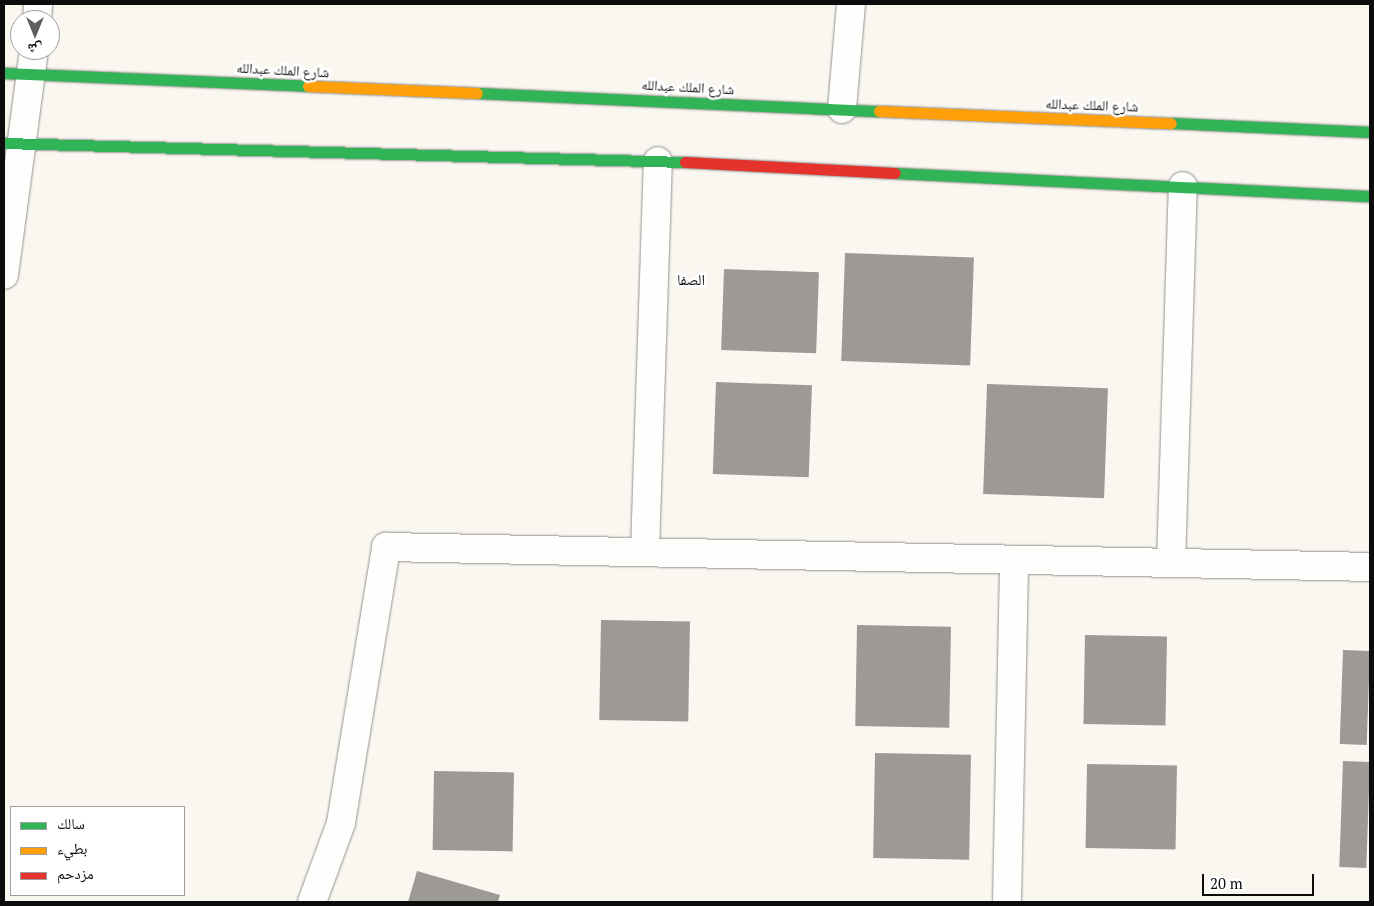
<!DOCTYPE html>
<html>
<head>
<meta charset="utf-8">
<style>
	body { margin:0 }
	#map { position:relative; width:1374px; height:906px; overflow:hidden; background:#faf7f0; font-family:"PT Serif","Noto Naskh Arabic",serif }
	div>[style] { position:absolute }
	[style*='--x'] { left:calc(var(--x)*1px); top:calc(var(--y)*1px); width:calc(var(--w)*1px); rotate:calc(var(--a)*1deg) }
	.building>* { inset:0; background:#9d9a96; transform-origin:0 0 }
	.roads { filter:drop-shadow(0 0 1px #93928f) drop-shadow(0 0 1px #93928f) }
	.street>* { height:28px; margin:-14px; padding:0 14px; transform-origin:14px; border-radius:14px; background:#fefefd }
	.fast>* { height:11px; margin:-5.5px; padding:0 5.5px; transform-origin:5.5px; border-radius:5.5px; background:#30b455 }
	.slow>* { height:11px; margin:-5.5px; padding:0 5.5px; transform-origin:5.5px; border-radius:5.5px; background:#ff9f0a }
	.jam>* { height:11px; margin:-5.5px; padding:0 5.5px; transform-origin:5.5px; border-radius:5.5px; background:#e5322d }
	span { translate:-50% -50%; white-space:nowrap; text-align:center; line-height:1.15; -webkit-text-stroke:5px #fff; paint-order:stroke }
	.street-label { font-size:14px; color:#0c0c0c }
	.neighbourhood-label { font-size:15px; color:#0c0c0c }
	.frame { position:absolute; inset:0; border:5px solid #0c0c0c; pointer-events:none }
	.legend { position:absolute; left:10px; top:806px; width:175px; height:90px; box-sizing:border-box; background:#fff; border:1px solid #9e9e9e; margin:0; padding:6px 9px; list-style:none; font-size:15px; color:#0c0c0c }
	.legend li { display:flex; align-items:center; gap:10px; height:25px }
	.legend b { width:25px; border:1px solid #9e9e9e }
	.north { position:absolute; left:10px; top:10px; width:50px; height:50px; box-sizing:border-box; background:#fff; border:1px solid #9e9e9e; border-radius:50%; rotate:180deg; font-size:14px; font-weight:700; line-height:20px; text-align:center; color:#0c0c0c }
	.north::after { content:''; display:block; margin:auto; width:18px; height:22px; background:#5f5e5c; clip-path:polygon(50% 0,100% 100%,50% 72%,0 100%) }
	.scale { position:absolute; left:1202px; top:874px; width:112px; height:22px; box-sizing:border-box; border:2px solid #0c0c0c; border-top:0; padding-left:6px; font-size:15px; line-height:18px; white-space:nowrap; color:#0c0c0c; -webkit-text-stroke:4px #fff; paint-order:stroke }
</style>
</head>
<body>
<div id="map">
	<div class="building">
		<div style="left:845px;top:253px;width:129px;height:108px;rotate:2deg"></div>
		<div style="left:724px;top:269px;width:95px;height:81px;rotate:2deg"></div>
		<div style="left:716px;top:382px;width:96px;height:92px;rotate:2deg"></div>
		<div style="left:987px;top:384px;width:121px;height:110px;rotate:2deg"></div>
		<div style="left:601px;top:620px;width:89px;height:100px;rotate:1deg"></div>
		<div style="left:857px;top:625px;width:94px;height:101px;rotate:1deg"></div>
		<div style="left:1085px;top:635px;width:82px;height:89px;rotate:1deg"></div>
		<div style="left:1343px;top:650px;width:27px;height:94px;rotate:2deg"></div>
		<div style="left:875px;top:753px;width:96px;height:105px;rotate:1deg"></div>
		<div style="left:1343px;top:761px;width:27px;height:106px;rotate:2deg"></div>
		<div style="left:1087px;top:764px;width:90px;height:84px;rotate:1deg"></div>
		<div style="left:434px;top:771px;width:80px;height:79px;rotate:1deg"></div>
		<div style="clip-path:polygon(417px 871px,500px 895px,498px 902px,408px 902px)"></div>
	</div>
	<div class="roads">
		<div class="street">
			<div style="--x:37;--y:20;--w:16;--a:-86"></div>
			<div style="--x:842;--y:109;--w:105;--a:-85.1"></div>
			<div style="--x:4;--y:275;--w:227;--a:-82.4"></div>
			<div style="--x:645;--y:550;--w:389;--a:-88.1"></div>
			<div style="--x:1171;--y:563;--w:377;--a:-88.2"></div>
			<div style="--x:312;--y:902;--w:84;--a:-69.8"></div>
			<div style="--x:341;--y:823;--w:280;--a:-80.7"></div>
			<div style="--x:386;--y:547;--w:984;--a:1.16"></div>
			<div style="--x:1007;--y:902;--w:342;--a:-88.8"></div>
		</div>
		<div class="fast">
			<div style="--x:4;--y:73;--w:304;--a:2.4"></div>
			<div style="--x:477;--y:93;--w:402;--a:2.6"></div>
			<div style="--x:1171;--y:123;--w:199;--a:2.6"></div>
			<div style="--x:4;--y:143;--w:681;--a:1.6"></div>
			<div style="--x:895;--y:173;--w:476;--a:2.8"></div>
		</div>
		<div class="slow">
			<div style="--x:308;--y:86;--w:169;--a:2.4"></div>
			<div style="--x:879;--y:111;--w:292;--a:2.4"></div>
		</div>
		<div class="jam">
			<div style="--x:685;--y:162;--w:210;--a:3"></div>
		</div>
	</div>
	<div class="street-label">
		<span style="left:283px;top:70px;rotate:3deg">شارع الملك عبدالله</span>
		<span style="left:688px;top:87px;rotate:3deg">شارع الملك عبدالله</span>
		<span style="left:1092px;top:105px;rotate:2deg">شارع الملك عبدالله</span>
	</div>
	<div class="neighbourhood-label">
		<span style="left:691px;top:280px">الصفا</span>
	</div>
	<div class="frame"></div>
	<ul class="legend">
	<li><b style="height:6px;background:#30b455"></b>سالك</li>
	<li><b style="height:6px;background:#ff9f0a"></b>بطيء</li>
	<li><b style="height:6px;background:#e5322d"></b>مزدحم</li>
	</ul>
	<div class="north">ش</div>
	<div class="scale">20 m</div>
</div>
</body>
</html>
